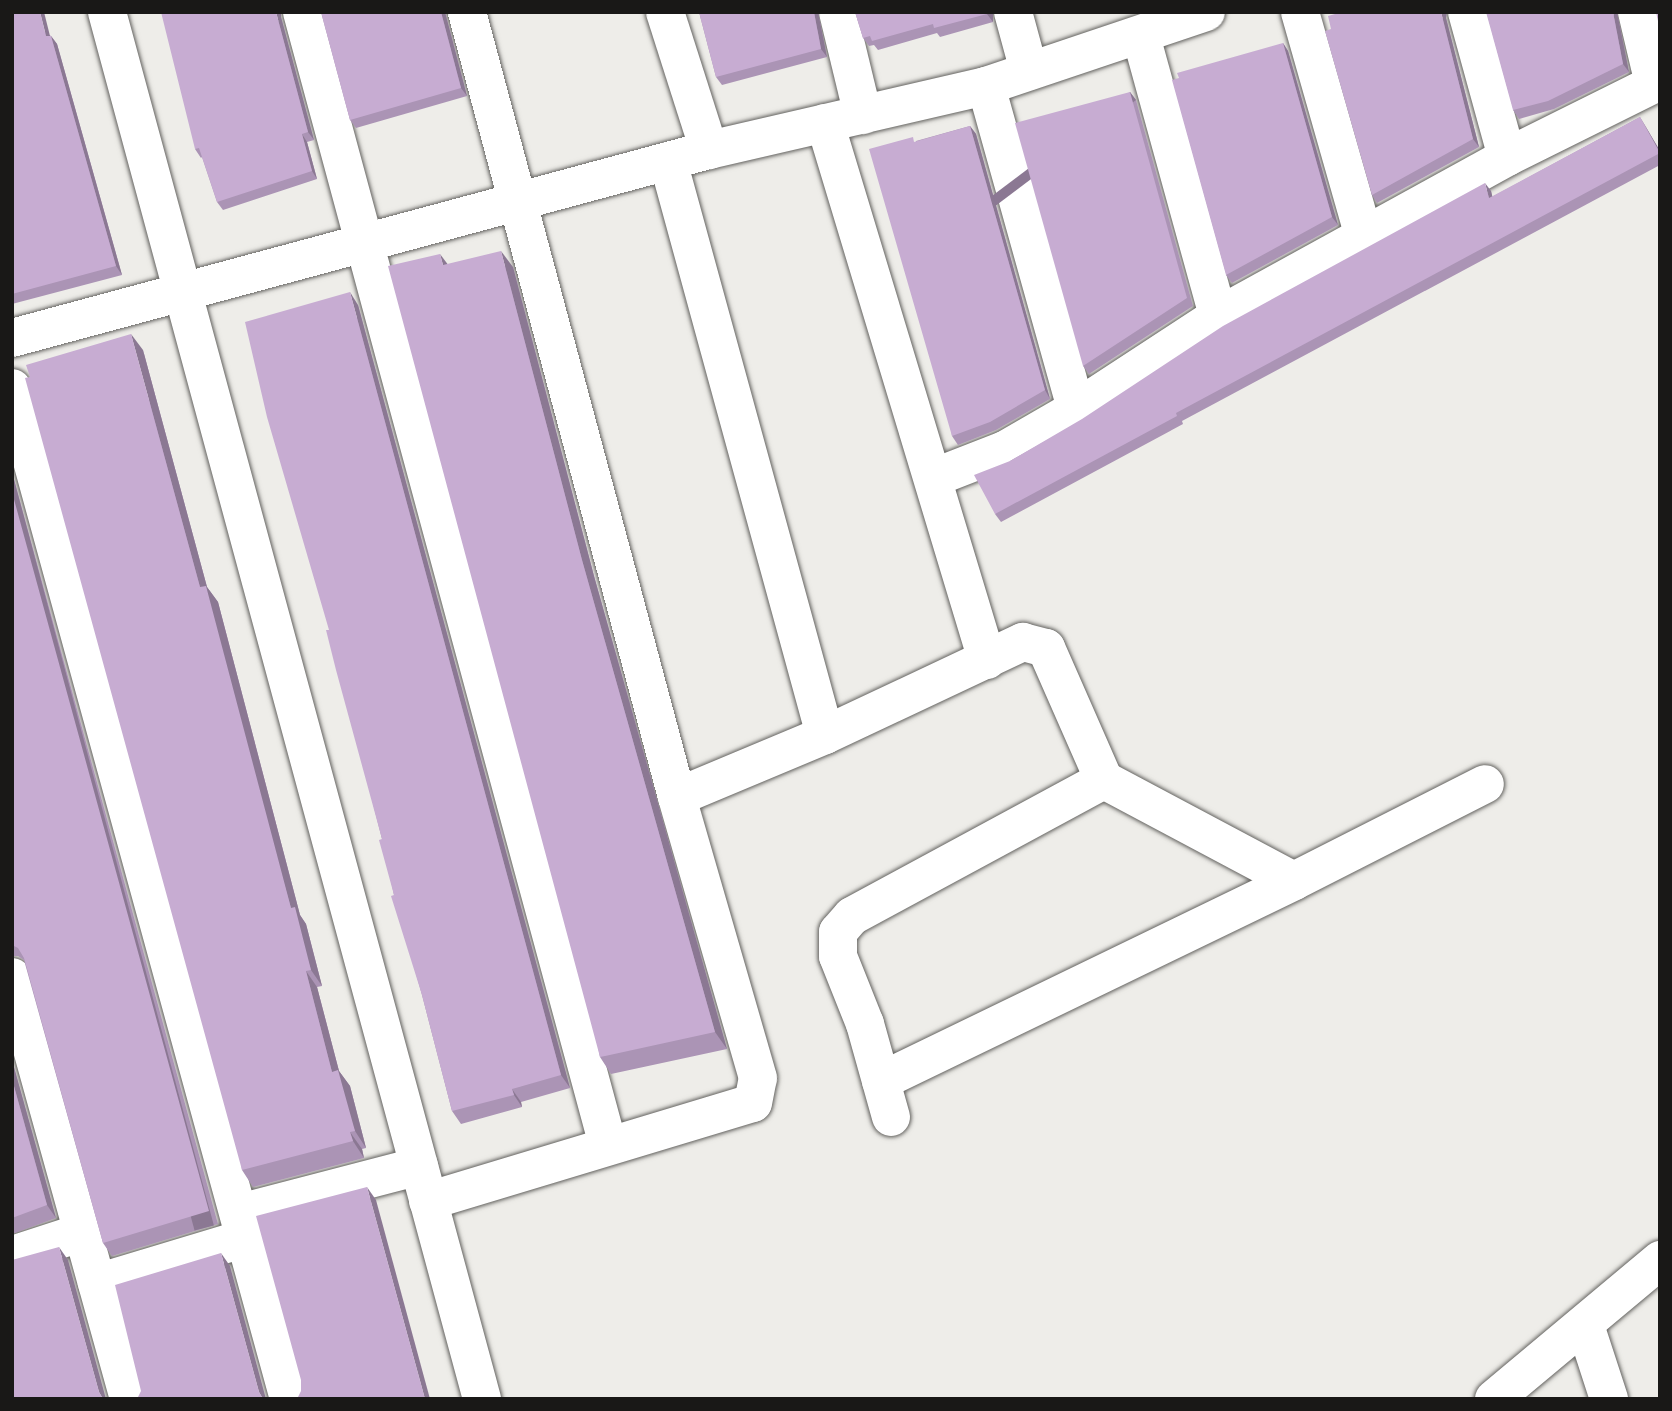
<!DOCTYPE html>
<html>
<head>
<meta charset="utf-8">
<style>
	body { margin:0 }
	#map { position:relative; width:1672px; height:1411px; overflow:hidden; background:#eeede9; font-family:"Source Serif 4",serif }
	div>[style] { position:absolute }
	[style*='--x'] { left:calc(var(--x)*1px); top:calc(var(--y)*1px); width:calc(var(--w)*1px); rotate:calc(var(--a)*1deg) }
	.roads { filter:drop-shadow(0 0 2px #63625f) drop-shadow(0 0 2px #63625f) }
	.minor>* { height:38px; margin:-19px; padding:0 19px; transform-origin:19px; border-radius:19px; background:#fff }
	.wall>* { inset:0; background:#ab94b5 }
	.shaded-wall>* { inset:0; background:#8b7893; transform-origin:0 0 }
	.building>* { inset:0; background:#c7acd2 }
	span { translate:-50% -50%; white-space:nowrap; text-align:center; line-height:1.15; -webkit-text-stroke:7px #eeede9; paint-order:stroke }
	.frame { position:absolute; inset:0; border:14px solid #191817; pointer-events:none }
</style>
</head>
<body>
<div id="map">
	<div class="roads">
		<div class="minor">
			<div style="--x:107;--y:12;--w:1437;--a:74.87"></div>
			<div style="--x:302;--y:12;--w:1174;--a:74.89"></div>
			<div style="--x:665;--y:12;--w:145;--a:72.3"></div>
			<div style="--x:838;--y:12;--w:106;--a:76.4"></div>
			<div style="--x:1013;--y:12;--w:61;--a:74.8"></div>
			<div style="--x:1300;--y:12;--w:233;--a:74.1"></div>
			<div style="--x:1467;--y:12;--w:150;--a:74.6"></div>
			<div style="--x:1141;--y:36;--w:290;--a:74.6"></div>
			<div style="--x:986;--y:86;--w:335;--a:74.4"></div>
			<div style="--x:825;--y:123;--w:561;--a:73.21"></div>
			<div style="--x:668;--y:161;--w:595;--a:74.7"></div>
			<div style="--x:12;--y:338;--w:722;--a:-15.1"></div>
			<div style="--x:709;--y:150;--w:284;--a:-13"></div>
			<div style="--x:986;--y:86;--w:232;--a:-18.6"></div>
			<div style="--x:12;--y:388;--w:1048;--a:74.68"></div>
			<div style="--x:933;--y:478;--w:77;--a:-21.3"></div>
			<div style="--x:1005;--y:450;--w:82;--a:-30"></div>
			<div style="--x:1076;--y:409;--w:170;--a:-33.2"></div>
			<div style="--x:1218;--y:316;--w:330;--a:-28.8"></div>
			<div style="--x:1507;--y:157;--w:164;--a:-26.4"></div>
			<div style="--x:1654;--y:84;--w:74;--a:-103.3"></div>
			<div style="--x:677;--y:797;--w:160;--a:-22.7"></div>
			<div style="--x:825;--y:735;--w:219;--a:-25.2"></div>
			<div style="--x:1023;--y:642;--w:24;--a:15"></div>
			<div style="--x:1046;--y:648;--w:144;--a:66.3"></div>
			<div style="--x:1104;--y:780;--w:215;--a:28"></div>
			<div style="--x:1294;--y:881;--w:214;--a:-26.9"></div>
			<div style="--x:12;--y:977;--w:438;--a:74.5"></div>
			<div style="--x:881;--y:1081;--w:459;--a:-25.8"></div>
			<div style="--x:891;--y:1117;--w:97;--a:-105.6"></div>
			<div style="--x:865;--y:1024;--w:73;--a:-111.7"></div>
			<div style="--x:838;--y:956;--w:24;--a:-90"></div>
			<div style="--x:838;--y:932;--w:21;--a:-49"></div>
			<div style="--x:852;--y:916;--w:286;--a:-28.4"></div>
			<div style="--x:428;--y:1201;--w:339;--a:-16.8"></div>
			<div style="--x:753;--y:1103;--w:25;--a:-79"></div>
			<div style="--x:758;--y:1078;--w:292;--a:-106.1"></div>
			<div style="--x:677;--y:797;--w:813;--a:-104.98"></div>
			<div style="--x:239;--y:1213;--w:186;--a:-14.6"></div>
			<div style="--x:12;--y:1255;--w:75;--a:-17.9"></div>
			<div style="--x:97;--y:1283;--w:156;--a:-16.8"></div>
			<div style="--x:1585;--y:1325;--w:78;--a:72"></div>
			<div style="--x:1494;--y:1399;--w:217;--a:-39.9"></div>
		</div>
	</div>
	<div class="wall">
		<div style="clip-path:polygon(12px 12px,51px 36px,57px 44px,122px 275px,12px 304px)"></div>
		<div style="clip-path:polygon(321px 12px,445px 12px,467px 96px,356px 128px,350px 120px)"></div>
		<div style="clip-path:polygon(699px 12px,818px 12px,827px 57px,722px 85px,716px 77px)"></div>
		<div style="clip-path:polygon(855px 12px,993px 12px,993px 22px,940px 37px,937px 33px,878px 50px,874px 45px,869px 46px,863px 38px)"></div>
		<div style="clip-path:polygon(1617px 12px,1629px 72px,1554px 109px,1519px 119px,1513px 110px)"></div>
		<div style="clip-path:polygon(281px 17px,314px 140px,307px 142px,317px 179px,223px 210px,217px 202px,202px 157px,201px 158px,195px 149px)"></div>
		<div style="clip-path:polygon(1446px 18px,1479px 147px,1377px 203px,1372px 195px,1331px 29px)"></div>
		<div style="clip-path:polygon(1283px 43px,1288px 51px,1338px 225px,1232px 283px,1226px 275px)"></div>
		<div style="clip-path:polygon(1130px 92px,1136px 100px,1193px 306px,1089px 374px,1083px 366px)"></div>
		<div style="clip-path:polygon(1640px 117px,1660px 151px,1660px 165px,1182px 421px,1183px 424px,1001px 522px,995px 514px,1010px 461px,1491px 191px,1492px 197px)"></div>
		<div style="clip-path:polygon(970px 126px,976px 134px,1050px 399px,996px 430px,958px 445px,952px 436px,916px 141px)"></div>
		<div style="clip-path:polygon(447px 264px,513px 267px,594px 576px,727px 1049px,611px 1074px,600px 1057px)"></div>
		<div style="clip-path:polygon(358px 305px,570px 1088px,521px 1102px,522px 1107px,461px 1124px,452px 1111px,422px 995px,394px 895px,382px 839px,329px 630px)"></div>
		<div style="clip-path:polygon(143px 350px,207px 587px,218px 602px,300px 915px,306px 924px,322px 986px,317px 987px,339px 1071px,350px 1086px,366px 1148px,362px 1149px,364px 1158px,253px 1187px,242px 1170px)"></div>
		<div style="clip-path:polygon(12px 472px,218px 1224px,112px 1256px,103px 1243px,24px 960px,18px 956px,12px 956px)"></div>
		<div style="clip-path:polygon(12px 1060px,56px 1218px,12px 1234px)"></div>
	</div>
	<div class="shaded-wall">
		<div style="clip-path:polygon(40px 12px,44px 12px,52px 44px,46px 36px)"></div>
		<div style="clip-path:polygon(276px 12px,281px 12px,281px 17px,314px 140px,308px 132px)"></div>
		<div style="clip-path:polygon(441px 12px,445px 12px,467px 96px,461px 88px)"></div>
		<div style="clip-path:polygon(814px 12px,818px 12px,827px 57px,821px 49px)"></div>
		<div style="clip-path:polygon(987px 12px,993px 12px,993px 22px,987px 14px)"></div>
		<div style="clip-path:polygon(1441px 12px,1447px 12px,1446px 18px,1479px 147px,1473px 139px)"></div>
		<div style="clip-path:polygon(1613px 12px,1617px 12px,1629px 72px,1623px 64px)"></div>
		<div style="clip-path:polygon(51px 36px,57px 44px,122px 275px,116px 266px)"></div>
		<div style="clip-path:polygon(1283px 43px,1288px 51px,1338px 225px,1332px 217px)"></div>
		<div style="left:1130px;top:92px;width:10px;height:214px;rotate:53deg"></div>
		<div style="clip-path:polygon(1640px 117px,1660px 151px,1660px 153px)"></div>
		<div style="clip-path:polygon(970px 126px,976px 134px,1050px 399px,1045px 390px)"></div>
		<div style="clip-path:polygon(302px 134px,307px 142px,317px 179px,312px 171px)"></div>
		<div style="clip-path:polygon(1485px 183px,1491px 191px,1495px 207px,1489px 198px)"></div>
		<div style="clip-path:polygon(501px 251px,513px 267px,594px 576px,727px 1049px,715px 1032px,582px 560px)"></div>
		<div style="clip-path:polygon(440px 254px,452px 270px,443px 265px)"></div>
		<div style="clip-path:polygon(350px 292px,358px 305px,570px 1088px,561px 1075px)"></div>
		<div style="clip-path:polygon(131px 334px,143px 350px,207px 587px,218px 602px,300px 915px,306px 924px,322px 986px,311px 970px,291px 908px,200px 587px)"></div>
		<div style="left:12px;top:472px;width:780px;height:20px;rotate:75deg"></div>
		<div style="clip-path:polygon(306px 971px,317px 987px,339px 1071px,350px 1086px,366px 1148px,355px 1131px,332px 1072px)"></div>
		<div style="clip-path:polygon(12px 1060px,56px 1218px,47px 1205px,12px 1079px)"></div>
		<div style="clip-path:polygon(512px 1089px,521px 1102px,522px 1107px,514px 1095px)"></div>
		<div style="clip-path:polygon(350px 1132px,362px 1149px,364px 1158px,353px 1141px)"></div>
		<div style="clip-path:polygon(367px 1187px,376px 1200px,430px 1399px,425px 1399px)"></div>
		<div style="clip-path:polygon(59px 1247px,68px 1260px,106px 1399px,103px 1399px,99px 1392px)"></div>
		<div style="clip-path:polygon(221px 1253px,230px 1266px,266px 1399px,263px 1399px,259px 1392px)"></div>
	</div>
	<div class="building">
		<div style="clip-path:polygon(12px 12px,40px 12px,46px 36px,51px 36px,116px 266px,12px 294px)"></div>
		<div style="clip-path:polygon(161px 12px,276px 12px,308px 132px,302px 134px,312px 171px,217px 202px,199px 148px,195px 149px)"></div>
		<div style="clip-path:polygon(321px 12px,441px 12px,461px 88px,350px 120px)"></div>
		<div style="clip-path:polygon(699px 12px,814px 12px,821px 49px,716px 77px)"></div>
		<div style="clip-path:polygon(855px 12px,987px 12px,987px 14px,934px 28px,933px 24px,872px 41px,870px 36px,863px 38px)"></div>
		<div style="clip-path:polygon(1342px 12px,1441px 12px,1473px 139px,1372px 195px,1325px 31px,1331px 29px,1328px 16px)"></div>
		<div style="clip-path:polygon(1486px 12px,1613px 12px,1623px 64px,1548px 101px,1513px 110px)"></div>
		<div style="clip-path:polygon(1656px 12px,1660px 12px,1660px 30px)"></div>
		<div style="clip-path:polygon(1283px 43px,1332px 217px,1226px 275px,1172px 80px,1179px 78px,1177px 73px)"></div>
		<div style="clip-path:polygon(1130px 92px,1187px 298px,1083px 366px,1015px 123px)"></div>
		<div style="clip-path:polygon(1640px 117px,1660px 153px,1176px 413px,1177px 416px,995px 514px,974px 475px,1010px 461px,1082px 419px,1223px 326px,1485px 183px,1489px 198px)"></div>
		<div style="clip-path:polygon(970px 126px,1045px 390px,990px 422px,952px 436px,869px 149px,913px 137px,914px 142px)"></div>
		<div style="clip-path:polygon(501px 251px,582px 560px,715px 1032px,600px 1057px,388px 266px,440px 254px,443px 265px)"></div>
		<div style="clip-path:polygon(350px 292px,561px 1075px,512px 1089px,514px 1095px,452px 1111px,422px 995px,391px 896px,394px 895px,379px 840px,382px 839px,336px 670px,326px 630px,329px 630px,267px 417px,245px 322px)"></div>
		<div style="clip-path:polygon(131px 334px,200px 587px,206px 586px,291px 908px,295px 907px,311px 970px,306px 971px,332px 1072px,338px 1070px,355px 1131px,350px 1132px,353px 1141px,242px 1170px,25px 378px,30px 377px,26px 365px)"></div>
		<div style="clip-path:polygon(12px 492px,209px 1211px,103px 1243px,24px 958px,18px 948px,12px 945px)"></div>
		<div style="clip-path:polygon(12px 1079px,47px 1205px,12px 1218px)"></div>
		<div style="clip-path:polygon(367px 1187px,425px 1399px,297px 1399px,301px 1391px,301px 1380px,256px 1216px)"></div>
		<div style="clip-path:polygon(59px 1247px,99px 1392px,103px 1399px,12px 1399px,12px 1260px)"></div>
		<div style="clip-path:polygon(221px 1253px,259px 1392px,263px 1399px,137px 1399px,141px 1391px,115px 1285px)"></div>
	</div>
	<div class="frame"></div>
</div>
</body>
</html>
